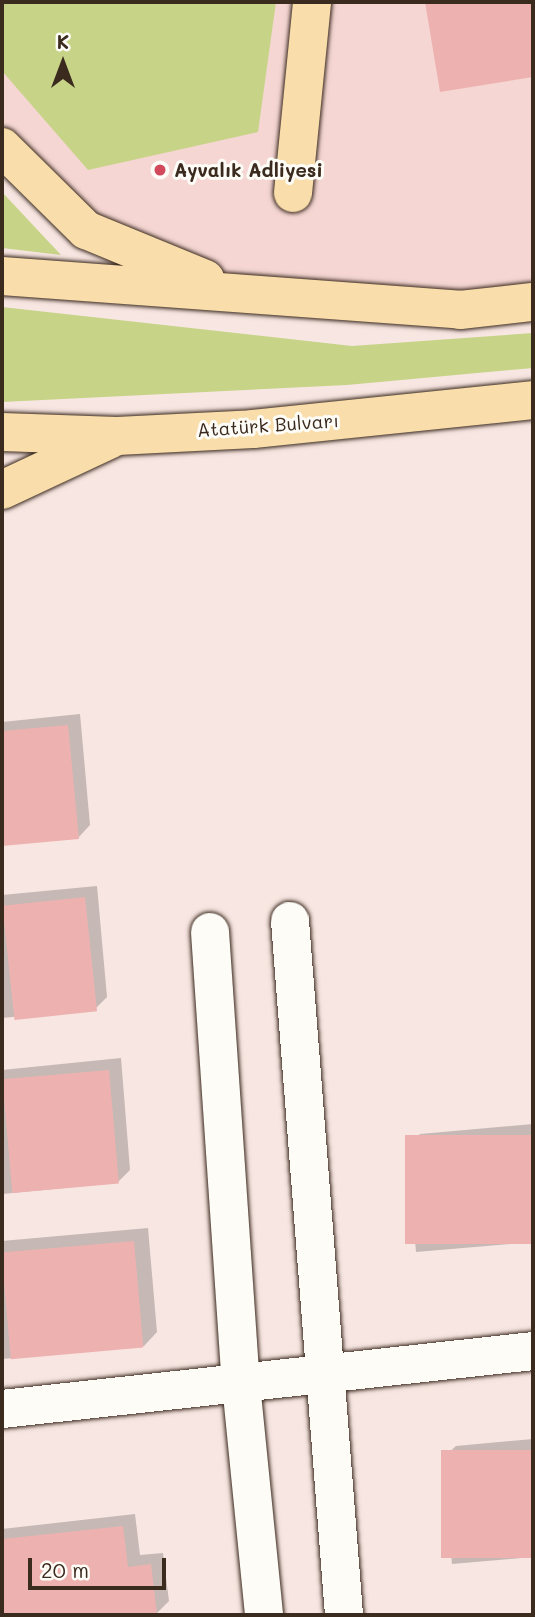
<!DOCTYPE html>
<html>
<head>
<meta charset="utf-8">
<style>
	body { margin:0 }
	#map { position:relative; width:535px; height:1617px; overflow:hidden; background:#f8e6e2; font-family:Mali,sans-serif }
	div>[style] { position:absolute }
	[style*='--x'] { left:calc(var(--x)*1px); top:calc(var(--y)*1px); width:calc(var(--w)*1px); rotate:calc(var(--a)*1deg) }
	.built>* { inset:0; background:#f5d6d3 }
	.green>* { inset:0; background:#c7d488 }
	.shadow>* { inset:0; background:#0003 }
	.building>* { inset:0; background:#edb2b0; transform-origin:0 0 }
	.roads { filter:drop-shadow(0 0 2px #3b2a1e) drop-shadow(0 0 2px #3b2a1e) }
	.minor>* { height:38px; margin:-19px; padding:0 19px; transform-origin:19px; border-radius:19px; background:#fdfcf7 }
	.primary>* { height:38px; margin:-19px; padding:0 19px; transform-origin:19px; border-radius:19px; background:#f9deab }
	.dots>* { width:19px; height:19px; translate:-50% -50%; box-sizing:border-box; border:4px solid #fdfcf7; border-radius:50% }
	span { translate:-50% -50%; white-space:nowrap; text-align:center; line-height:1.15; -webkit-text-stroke:6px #fdfcf7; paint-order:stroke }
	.poi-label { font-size:19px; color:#3b2a1e; font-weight:700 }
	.left { translate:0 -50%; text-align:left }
	.street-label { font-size:19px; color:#3b2a1e }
	.frame { position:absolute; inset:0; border:4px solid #3b2a1e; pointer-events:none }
	.north { position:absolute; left:28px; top:28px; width:70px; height:70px; -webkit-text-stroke:5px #fdfcf7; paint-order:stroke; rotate:0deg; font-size:19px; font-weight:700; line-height:28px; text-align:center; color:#3b2a1e }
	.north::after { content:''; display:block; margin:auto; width:24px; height:32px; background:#3b2a1e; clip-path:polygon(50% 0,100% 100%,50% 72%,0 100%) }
	.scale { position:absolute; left:28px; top:1558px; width:138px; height:32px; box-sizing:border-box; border:4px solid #3b2a1e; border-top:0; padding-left:9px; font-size:21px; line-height:24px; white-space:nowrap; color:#3b2a1e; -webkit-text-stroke:5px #fdfcf7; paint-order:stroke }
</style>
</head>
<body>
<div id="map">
	<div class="built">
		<div style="clip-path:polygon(2px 2px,533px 2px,533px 302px,293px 299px,86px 230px,2px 147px)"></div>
	</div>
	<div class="green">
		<div style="clip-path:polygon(2px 2px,276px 2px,258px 132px,88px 170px,2px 71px)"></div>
		<div style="clip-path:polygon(2px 192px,61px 255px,2px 248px)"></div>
		<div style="clip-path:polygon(2px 307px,352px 346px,533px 333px,533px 368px,347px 385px,2px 402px)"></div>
	</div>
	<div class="shadow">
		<div style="clip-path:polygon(427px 2px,533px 2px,533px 75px,442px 90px)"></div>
		<div style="clip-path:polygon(80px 714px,90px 825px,78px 838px,2px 844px,2px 722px)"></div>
		<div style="clip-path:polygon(97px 886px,107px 997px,95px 1009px,2px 1018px,2px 895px)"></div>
		<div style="clip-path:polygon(121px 1058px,130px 1170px,117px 1183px,2px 1194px,2px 1070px)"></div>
		<div style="clip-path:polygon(533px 1124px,533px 1242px,416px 1252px,407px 1147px,420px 1134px)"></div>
		<div style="clip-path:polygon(148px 1228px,157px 1332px,144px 1346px,2px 1359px,2px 1241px)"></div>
		<div style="clip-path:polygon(533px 1439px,533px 1557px,452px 1564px,443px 1458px,456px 1446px)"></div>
		<div style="clip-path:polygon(135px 1514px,140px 1555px,163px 1553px,169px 1601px,157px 1613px,2px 1615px,2px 1529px)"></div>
	</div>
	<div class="building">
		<div style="clip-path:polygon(425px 2px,533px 2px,533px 77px,440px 92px)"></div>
		<div style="clip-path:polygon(68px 725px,79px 839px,2px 846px,2px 731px)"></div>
		<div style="left:85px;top:897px;width:115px;height:83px;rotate:84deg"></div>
		<div style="left:109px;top:1070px;width:114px;height:107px;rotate:85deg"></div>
		<div style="left:533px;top:1135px;width:109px;height:128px;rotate:90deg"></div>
		<div style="left:134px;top:1241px;width:107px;height:133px;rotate:85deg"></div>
		<div style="left:533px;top:1450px;width:108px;height:92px;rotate:90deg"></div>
		<div style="clip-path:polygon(123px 1526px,128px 1567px,151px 1564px,157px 1615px,2px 1615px,2px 1539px)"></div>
	</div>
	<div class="roads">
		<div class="minor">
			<div style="--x:290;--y:921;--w:696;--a:85.55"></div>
			<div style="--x:210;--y:932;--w:453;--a:86.1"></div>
			<div style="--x:241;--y:1384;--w:232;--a:84.3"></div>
			<div style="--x:2;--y:1409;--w:534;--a:-6.23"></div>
		</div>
		<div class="primary">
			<div style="--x:2;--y:147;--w:118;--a:44.7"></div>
			<div style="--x:86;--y:230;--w:129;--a:22.4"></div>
			<div style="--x:293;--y:193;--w:192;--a:-84.3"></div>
			<div style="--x:2;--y:276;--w:459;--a:4.2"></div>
			<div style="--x:460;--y:310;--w:73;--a:-6.3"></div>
			<div style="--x:2;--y:432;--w:115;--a:2"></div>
			<div style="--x:117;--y:436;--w:136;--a:-2.9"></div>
			<div style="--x:253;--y:429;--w:281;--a:-5.9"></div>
			<div style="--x:2;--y:490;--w:120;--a:-25.1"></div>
		</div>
	</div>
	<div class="dots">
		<div style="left:160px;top:170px;background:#d1495b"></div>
	</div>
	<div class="poi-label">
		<span class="left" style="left:174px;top:170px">Ayvalık Adliyesi</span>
	</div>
	<div class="street-label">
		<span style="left:268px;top:425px;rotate:-4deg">Atatürk Bulvarı</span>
	</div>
	<div class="frame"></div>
	<div class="north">K</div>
	<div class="scale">20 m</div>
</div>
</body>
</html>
